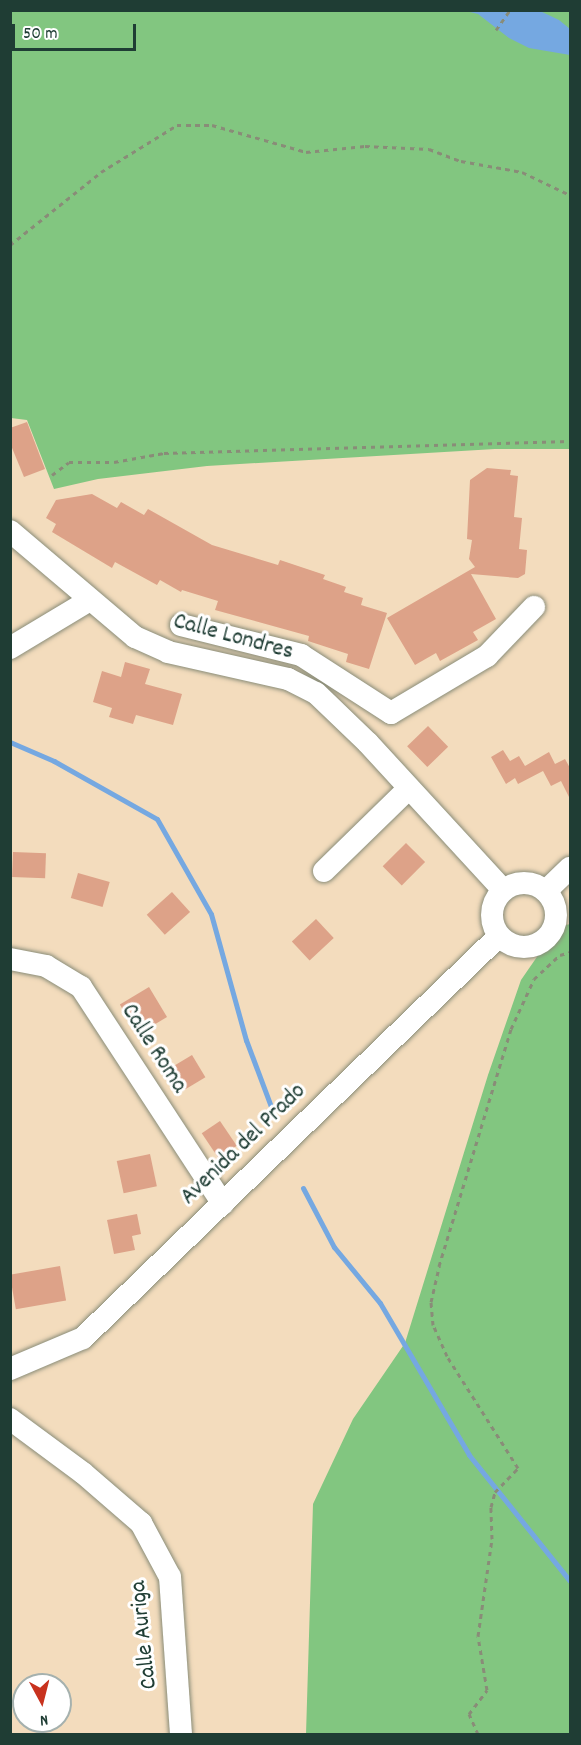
<!DOCTYPE html>
<html>
<head>
<meta charset="utf-8">
<style>
	body { margin:0 }
	#map { position:relative; width:581px; height:1745px; overflow:hidden; background:#f3dcbd; font-family:Dekko,sans-serif }
	div>[style] { position:absolute }
	[style*='--x'] { left:calc(var(--x)*1px); top:calc(var(--y)*1px); width:calc(var(--w)*1px); rotate:calc(var(--a)*1deg) }
	.green>* { inset:0; background:#82c680 }
	.water>* { inset:0; background:#75a8e1 }
	.stream>* { height:5px; margin:-2.5px; padding:0 2.5px; transform-origin:2.5px; border-radius:2.5px; background:#75a8e1 }
	.building>* { inset:0; background:#dda288; transform-origin:0 0 }
	.path>* { height:3px; margin-top:-1.5px; transform-origin:0; background:repeating-linear-gradient(90deg,#898c78 0 4.5px,transparent 0 9px) }
	.roads { filter:drop-shadow(0 0 2px #898c78) drop-shadow(0 0 2px #898c78) }
	.minor>* { height:22px; margin:-11px; padding:0 11px; transform-origin:11px; border-radius:11px; background:#fff }
	.minor>.ring { margin:-11px; padding:0; box-sizing:content-box; background:none; border:22px solid #fff; border-radius:50% }
	span { translate:-50% -50%; white-space:nowrap; text-align:center; line-height:1.15; -webkit-text-stroke:6px #fff; paint-order:stroke }
	.street-label { font-size:24px; color:#1f3d34 }
	.frame { position:absolute; inset:0; border:12px solid #1f3d34; pointer-events:none }
	.north { position:absolute; left:12px; top:1673px; width:60px; height:60px; box-sizing:border-box; background:#fff; border:2px solid #a5b1ae; border-radius:50%; rotate:173deg; font-size:16px; font-weight:700; line-height:24px; text-align:center; color:#1f3d34 }
	.north::after { content:''; display:block; margin:auto; width:21px; height:27px; background:#c8321e; clip-path:polygon(50% 0,100% 100%,50% 72%,0 100%) }
	.scale { position:absolute; left:12px; top:24px; width:124px; height:27px; box-sizing:border-box; border:3px solid #1f3d34; border-top:0; padding-left:8px; font-size:18px; line-height:21px; white-space:nowrap; color:#1f3d34; -webkit-text-stroke:4px #fff; paint-order:stroke }
</style>
</head>
<body>
<div id="map">
	<div class="green">
		<div style="clip-path:polygon(11px 11px,570px 11px,570px 449px,495px 449px,207px 466px,98px 479px,54px 489px,27px 420px,11px 418px)"></div>
		<div style="clip-path:polygon(570px 924px,570px 1734px,306px 1734px,313px 1504px,353px 1419px,405px 1343px,488px 1075px,521px 980px,541px 951px,566px 925px)"></div>
	</div>
	<div class="water">
		<div style="clip-path:polygon(540px 11px,559px 20px,570px 29px,570px 55px,529px 48px,509px 38px,478px 14px,466px 11px)"></div>
	</div>
	<div class="stream">
		<div style="--x:10;--y:742;--w:48;--a:23.4"></div>
		<div style="--x:54;--y:761;--w:118;--a:29.4"></div>
		<div style="--x:157;--y:819;--w:109;--a:60.4"></div>
		<div style="--x:211;--y:914;--w:131;--a:74.5"></div>
		<div style="--x:246;--y:1040;--w:74;--a:69.4"></div>
		<div style="--x:303;--y:1188;--w:67;--a:62.3"></div>
		<div style="--x:334;--y:1247;--w:72;--a:50.6"></div>
		<div style="--x:380;--y:1303;--w:176;--a:59.6"></div>
		<div style="--x:469;--y:1455;--w:161;--a:51.3"></div>
	</div>
	<div class="building">
		<div style="clip-path:polygon(27px 422px,45px 469px,24px 477px,10px 443px,10px 428px)"></div>
		<div style="clip-path:polygon(487px 468px,511px 470px,510px 475px,518px 476px,514px 517px,522px 518px,519px 549px,527px 550px,525px 574px,518px 578px,471px 574px,496px 619px,473px 632px,478px 640px,440px 661px,436px 653px,415px 665px,387px 618px,475px 567px,469px 559px,472px 540px,467px 539px,470px 480px)"></div>
		<div style="clip-path:polygon(92px 494px,117px 508px,121px 502px,144px 515px,148px 509px,212px 545px,278px 565px,280px 560px,325px 575px,323px 579px,346px 587px,344px 592px,363px 598px,361px 605px,387px 613px,369px 669px,346px 662px,348px 654px,308px 641px,309px 636px,215px 610px,218px 601px,182px 590px,181px 592px,160px 580px,157px 585px,115px 562px,112px 568px,52px 532px,56px 524px,46px 518px,56px 500px)"></div>
		<div style="clip-path:polygon(125px 662px,150px 669px,145px 684px,182px 694px,173px 725px,136px 715px,133px 724px,109px 717px,112px 708px,93px 702px,102px 671px,121px 677px)"></div>
		<div style="left:428px;top:726px;width:29px;height:29px;rotate:46deg"></div>
		<div style="clip-path:polygon(503px 750px,510px 761px,519px 756px,525px 766px,549px 752px,555px 764px,565px 759px,570px 768px,570px 799px,561px 781px,551px 786px,543px 771px,518px 784px,515px 778px,506px 784px,491px 757px)"></div>
		<div style="left:406px;top:843px;width:27px;height:33px;rotate:45deg"></div>
		<div style="left:13px;top:852px;width:33px;height:25px;rotate:2deg"></div>
		<div style="left:78px;top:873px;width:33px;height:26px;rotate:16deg"></div>
		<div style="left:172px;top:892px;width:27px;height:34px;rotate:48deg"></div>
		<div style="left:316px;top:919px;width:26px;height:33px;rotate:47deg"></div>
		<div style="left:149px;top:987px;width:35px;height:34px;rotate:59deg"></div>
		<div style="left:192px;top:1055px;width:26px;height:34px;rotate:59deg"></div>
		<div style="left:220px;top:1121px;width:30px;height:22px;rotate:56deg"></div>
		<div style="left:150px;top:1154px;width:33px;height:34px;rotate:78deg"></div>
		<div style="clip-path:polygon(137px 1214px,141px 1234px,132px 1236px,135px 1250px,114px 1254px,107px 1220px)"></div>
		<div style="left:60px;top:1266px;width:35px;height:51px;rotate:80deg"></div>
	</div>
	<div class="path">
		<div style="--x:496;--y:30;--w:24;--a:-55"></div>
		<div style="--x:10;--y:245;--w:117;--a:-38.7"></div>
		<div style="--x:101;--y:172;--w:89;--a:-31.7"></div>
		<div style="--x:177;--y:125;--w:35;--a:0"></div>
		<div style="--x:212;--y:125;--w:98;--a:16"></div>
		<div style="--x:306;--y:152;--w:59;--a:-5.8"></div>
		<div style="--x:365;--y:146;--w:64;--a:2.7"></div>
		<div style="--x:429;--y:149;--w:34;--a:21"></div>
		<div style="--x:461;--y:161;--w:62;--a:10.2"></div>
		<div style="--x:522;--y:172;--w:53;--a:25.6"></div>
		<div style="--x:52;--y:475;--w:21;--a:-37"></div>
		<div style="--x:69;--y:462;--w:45;--a:0"></div>
		<div style="--x:114;--y:462;--w:51;--a:-10.2"></div>
		<div style="--x:164;--y:453;--w:406;--a:-1.7"></div>
		<div style="--x:478;--y:1734;--w:22;--a:-114"></div>
		<div style="--x:469;--y:1714;--w:30;--a:-53"></div>
		<div style="--x:487;--y:1690;--w:55;--a:-99.5"></div>
		<div style="--x:478;--y:1636;--w:98;--a:-81.8"></div>
		<div style="--x:492;--y:1539;--w:32;--a:-92"></div>
		<div style="--x:491;--y:1507;--w:16;--a:-75"></div>
		<div style="--x:495;--y:1492;--w:33;--a:-46"></div>
		<div style="--x:518;--y:1468;--w:133;--a:-122.4"></div>
		<div style="--x:447;--y:1356;--w:34;--a:-114"></div>
		<div style="--x:433;--y:1325;--w:23;--a:-95"></div>
		<div style="--x:431;--y:1302;--w:37;--a:-77"></div>
		<div style="--x:439;--y:1266;--w:248;--a:-73.1"></div>
		<div style="--x:511;--y:1029;--w:55;--a:-65.3"></div>
		<div style="--x:534;--y:979;--w:35;--a:-43"></div>
		<div style="--x:560;--y:955;--w:10;--a:-17"></div>
	</div>
	<div class="roads">
		<div class="minor">
			<div style="--x:10;--y:531;--w:164;--a:40.3"></div>
			<div style="--x:135;--y:637;--w:36;--a:24"></div>
			<div style="--x:168;--y:652;--w:123;--a:12.7"></div>
			<div style="--x:288;--y:679;--w:31;--a:27"></div>
			<div style="--x:316;--y:693;--w:72;--a:43.9"></div>
			<div style="--x:368;--y:743;--w:200;--a:47.4"></div>
			<div style="--x:181;--y:625;--w:124;--a:14"></div>
			<div style="--x:301;--y:655;--w:107;--a:32.8"></div>
			<div style="--x:391;--y:713;--w:112;--a:-30.7"></div>
			<div style="--x:487;--y:656;--w:68;--a:-46.2"></div>
			<div style="--x:10;--y:648;--w:93;--a:-31"></div>
			<div style="--x:324;--y:871;--w:117;--a:-44.3"></div>
			<div class="ring" style="left:492px;top:883px;width:42px;height:42px"></div>
			<div style="--x:547;--y:890;--w:32;--a:-44"></div>
			<div style="--x:10;--y:959;--w:37;--a:11"></div>
			<div style="--x:46;--y:966;--w:41;--a:31"></div>
			<div style="--x:81;--y:987;--w:259;--a:56.8"></div>
			<div style="--x:10;--y:1369;--w:79;--a:-23"></div>
			<div style="--x:83;--y:1338;--w:578;--a:-44.02"></div>
			<div style="--x:10;--y:1419;--w:91;--a:36.5"></div>
			<div style="--x:83;--y:1473;--w:77;--a:40.8"></div>
			<div style="--x:141;--y:1523;--w:61;--a:61.8"></div>
			<div style="--x:170;--y:1577;--w:157;--a:86"></div>
		</div>
	</div>
	<div class="street-label">
		<span style="left:233px;top:638px;rotate:15deg">Calle Londres</span>
		<span style="left:153px;top:1049px;rotate:57deg">Calle Roma</span>
		<span style="left:244px;top:1145px;rotate:-44deg">Avenida del Prado</span>
		<span style="left:145px;top:1635px;rotate:-96deg">Calle Auriga</span>
	</div>
	<div class="frame"></div>
	<div class="north">N</div>
	<div class="scale">50 m</div>
</div>
</body>
</html>
